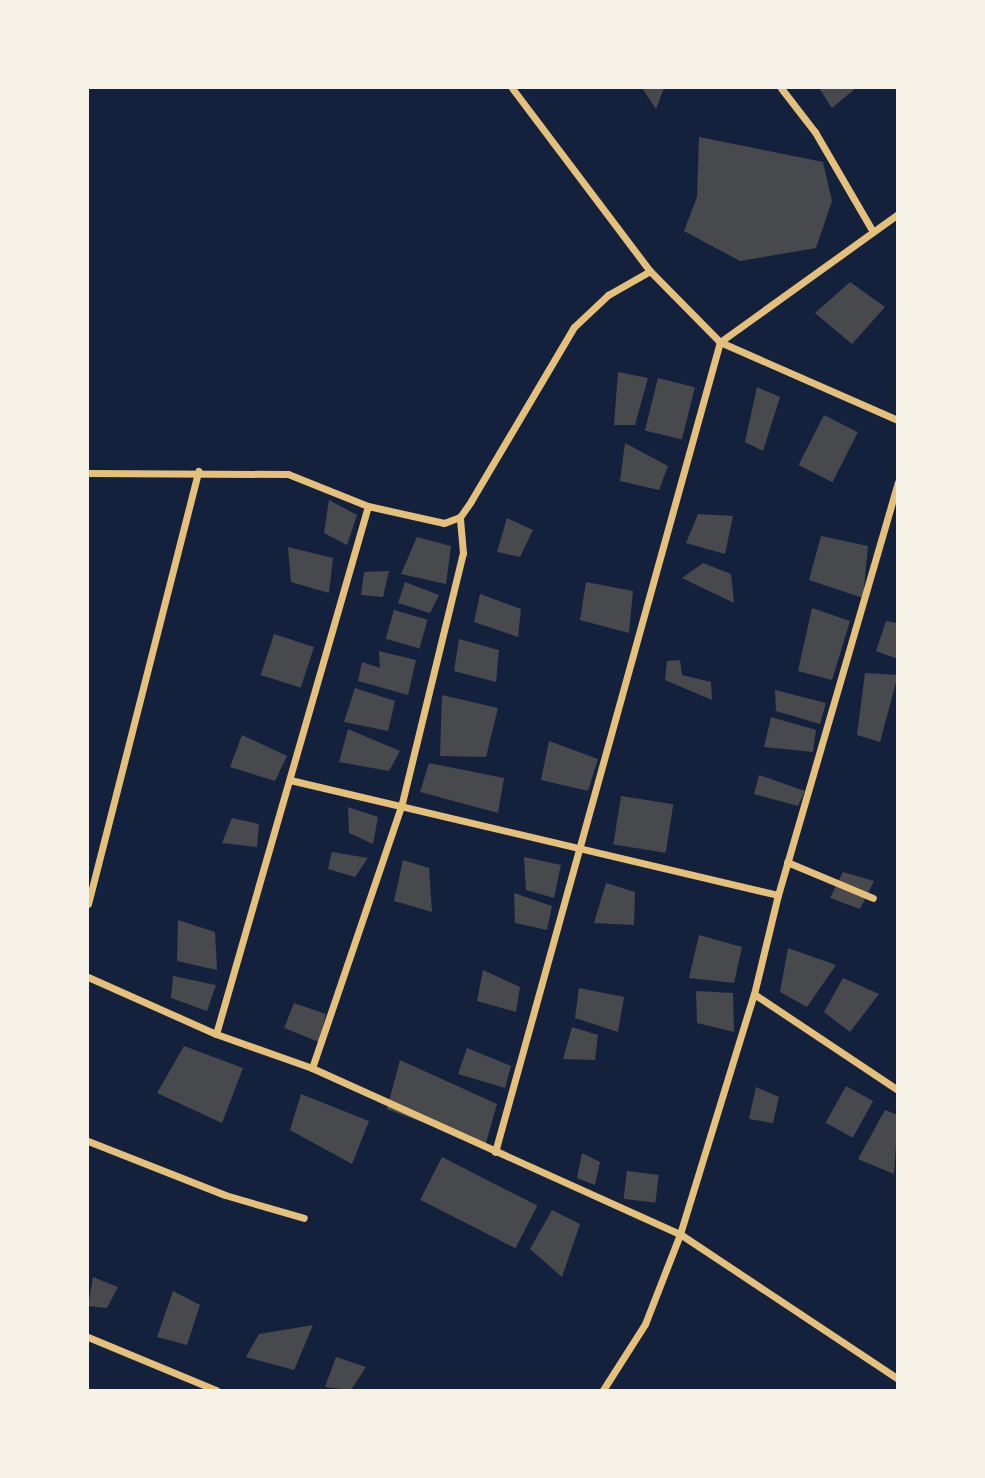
<!DOCTYPE html>
<html>
<head>
<meta charset="utf-8">
<style>
	body { margin:0 }
	#map { position:relative; width:985px; height:1478px; overflow:hidden; background:#14213d; font-family:"Source Serif 4",serif }
	div>[style] { position:absolute }
	[style*='--x'] { left:calc(var(--x)*1px); top:calc(var(--y)*1px); width:calc(var(--w)*1px); rotate:calc(var(--a)*1deg) }
	.building>* { inset:0; background:#48494c; transform-origin:0 0 }
	.minor>* { height:7px; margin:-3.5px; padding:0 3.5px; transform-origin:3.5px; border-radius:3.5px; background:#e5c07b }
	span { translate:-50% -50%; white-space:nowrap; text-align:center; line-height:1.15; -webkit-text-stroke:5px #f6f1e7; paint-order:stroke }
	.frame { position:absolute; inset:0; border:89px solid #f6f1e7; pointer-events:none }
</style>
</head>
<body>
<div id="map">
	<div class="building">
		<div style="clip-path:polygon(642px 88px,664px 88px,656px 109px)"></div>
		<div style="clip-path:polygon(819px 88px,856px 88px,832px 108px)"></div>
		<div style="clip-path:polygon(699px 137px,823px 162px,832px 201px,816px 248px,740px 261px,684px 231px,697px 197px)"></div>
		<div style="clip-path:polygon(850px 282px,885px 307px,852px 344px,815px 313px)"></div>
		<div style="clip-path:polygon(618px 372px,648px 378px,635px 425px,614px 425px)"></div>
		<div style="left:658px;top:378px;width:38px;height:54px;rotate:14deg"></div>
		<div style="clip-path:polygon(757px 387px,780px 397px,763px 451px,745px 442px)"></div>
		<div style="left:824px;top:415px;width:38px;height:56px;rotate:27deg"></div>
		<div style="clip-path:polygon(625px 443px,668px 466px,659px 490px,620px 481px)"></div>
		<div style="clip-path:polygon(329px 500px,357px 515px,347px 545px,324px 533px)"></div>
		<div style="clip-path:polygon(698px 514px,733px 516px,725px 554px,686px 543px)"></div>
		<div style="clip-path:polygon(507px 518px,533px 530px,520px 557px,497px 552px)"></div>
		<div style="clip-path:polygon(821px 536px,868px 546px,863px 598px,809px 580px)"></div>
		<div style="clip-path:polygon(417px 537px,451px 546px,446px 584px,401px 574px)"></div>
		<div style="clip-path:polygon(288px 547px,333px 558px,329px 593px,291px 582px)"></div>
		<div style="clip-path:polygon(703px 563px,731px 574px,734px 603px,682px 578px)"></div>
		<div style="clip-path:polygon(389px 571px,383px 597px,361px 595px,364px 572px)"></div>
		<div style="clip-path:polygon(405px 582px,439px 595px,430px 613px,398px 603px)"></div>
		<div style="clip-path:polygon(586px 582px,633px 591px,629px 633px,580px 620px)"></div>
		<div style="clip-path:polygon(480px 594px,521px 609px,518px 637px,474px 622px)"></div>
		<div style="clip-path:polygon(812px 608px,850px 621px,832px 680px,798px 671px)"></div>
		<div style="left:394px;top:610px;width:35px;height:30px;rotate:16deg"></div>
		<div style="clip-path:polygon(886px 621px,898px 623px,898px 659px,876px 651px)"></div>
		<div style="left:274px;top:634px;width:42px;height:43px;rotate:18deg"></div>
		<div style="clip-path:polygon(459px 639px,499px 650px,496px 682px,454px 671px)"></div>
		<div style="clip-path:polygon(379px 651px,416px 660px,408px 695px,358px 681px,362px 662px,380px 668px)"></div>
		<div style="clip-path:polygon(680px 660px,682px 675px,711px 682px,712px 700px,665px 680px,667px 661px)"></div>
		<div style="clip-path:polygon(865px 673px,898px 675px,880px 742px,857px 735px)"></div>
		<div style="clip-path:polygon(355px 688px,395px 701px,388px 731px,344px 722px)"></div>
		<div style="clip-path:polygon(775px 690px,826px 703px,820px 724px,776px 711px)"></div>
		<div style="clip-path:polygon(442px 695px,498px 708px,486px 757px,440px 756px)"></div>
		<div style="clip-path:polygon(771px 717px,816px 730px,813px 752px,764px 747px)"></div>
		<div style="clip-path:polygon(348px 729px,400px 751px,389px 771px,339px 762px)"></div>
		<div style="clip-path:polygon(242px 735px,287px 756px,275px 781px,230px 767px)"></div>
		<div style="clip-path:polygon(549px 741px,598px 759px,588px 791px,541px 780px)"></div>
		<div style="clip-path:polygon(429px 763px,504px 778px,498px 813px,420px 792px)"></div>
		<div style="clip-path:polygon(759px 775px,805px 791px,798px 806px,754px 794px)"></div>
		<div style="left:621px;top:796px;width:53px;height:49px;rotate:9deg"></div>
		<div style="clip-path:polygon(348px 807px,378px 817px,373px 844px,349px 833px)"></div>
		<div style="clip-path:polygon(232px 818px,259px 824px,257px 847px,222px 843px)"></div>
		<div style="clip-path:polygon(332px 852px,368px 858px,355px 877px,328px 869px)"></div>
		<div style="clip-path:polygon(524px 857px,561px 865px,554px 898px,526px 890px)"></div>
		<div style="clip-path:polygon(403px 860px,429px 868px,432px 912px,394px 901px)"></div>
		<div style="clip-path:polygon(843px 872px,874px 881px,860px 909px,830px 898px)"></div>
		<div style="clip-path:polygon(606px 883px,635px 892px,634px 925px,594px 923px)"></div>
		<div style="clip-path:polygon(514px 893px,552px 906px,547px 930px,515px 923px)"></div>
		<div style="clip-path:polygon(178px 920px,215px 932px,217px 970px,177px 961px)"></div>
		<div style="clip-path:polygon(699px 935px,742px 947px,734px 983px,689px 978px)"></div>
		<div style="clip-path:polygon(788px 948px,836px 965px,807px 1007px,780px 992px)"></div>
		<div style="clip-path:polygon(483px 970px,520px 987px,516px 1012px,477px 1001px)"></div>
		<div style="clip-path:polygon(173px 976px,216px 985px,207px 1011px,171px 998px)"></div>
		<div style="clip-path:polygon(843px 978px,879px 994px,850px 1032px,824px 1012px)"></div>
		<div style="clip-path:polygon(579px 988px,624px 997px,618px 1032px,575px 1018px)"></div>
		<div style="clip-path:polygon(696px 991px,733px 993px,734px 1032px,697px 1023px)"></div>
		<div style="clip-path:polygon(294px 1003px,326px 1014px,319px 1042px,284px 1028px)"></div>
		<div style="clip-path:polygon(572px 1027px,598px 1035px,595px 1060px,563px 1059px)"></div>
		<div style="clip-path:polygon(184px 1046px,243px 1068px,222px 1123px,157px 1093px)"></div>
		<div style="clip-path:polygon(467px 1048px,511px 1066px,505px 1088px,458px 1074px)"></div>
		<div style="clip-path:polygon(400px 1060px,497px 1104px,485px 1146px,387px 1109px)"></div>
		<div style="left:846px;top:1086px;width:31px;height:42px;rotate:29deg"></div>
		<div style="clip-path:polygon(756px 1087px,779px 1097px,773px 1123px,749px 1119px)"></div>
		<div style="clip-path:polygon(301px 1094px,369px 1121px,352px 1164px,290px 1130px)"></div>
		<div style="clip-path:polygon(885px 1110px,898px 1115px,894px 1174px,858px 1159px)"></div>
		<div style="clip-path:polygon(582px 1153px,600px 1162px,595px 1185px,577px 1178px)"></div>
		<div style="left:442px;top:1157px;width:107px;height:48px;rotate:27deg"></div>
		<div style="left:627px;top:1171px;width:32px;height:28px;rotate:7deg"></div>
		<div style="clip-path:polygon(552px 1210px,580px 1224px,562px 1277px,530px 1249px)"></div>
		<div style="clip-path:polygon(93px 1277px,118px 1287px,107px 1308px,88px 1306px)"></div>
		<div style="clip-path:polygon(173px 1291px,200px 1305px,187px 1345px,157px 1337px)"></div>
		<div style="clip-path:polygon(313px 1325px,294px 1370px,246px 1357px,259px 1334px)"></div>
		<div style="clip-path:polygon(336px 1357px,366px 1367px,351px 1390px,325px 1387px)"></div>
	</div>
	<div class="minor">
		<div style="--x:512;--y:88;--w:229;--a:53"></div>
		<div style="--x:650;--y:271;--w:100;--a:45.4"></div>
		<div style="--x:720;--y:342;--w:194;--a:23.7"></div>
		<div style="--x:781;--y:88;--w:56;--a:52.3"></div>
		<div style="--x:815;--y:132;--w:113;--a:59.8"></div>
		<div style="--x:88;--y:473;--w:200;--a:0.3"></div>
		<div style="--x:288;--y:474;--w:86;--a:21.8"></div>
		<div style="--x:368;--y:506;--w:78;--a:12.6"></div>
		<div style="--x:444;--y:523;--w:17;--a:-21"></div>
		<div style="--x:460;--y:517;--w:19;--a:-55"></div>
		<div style="--x:471;--y:501;--w:202;--a:-59.4"></div>
		<div style="--x:574;--y:327;--w:47;--a:-43.3"></div>
		<div style="--x:608;--y:295;--w:48;--a:-29.7"></div>
		<div style="--x:290;--y:780;--w:501;--a:13.26"></div>
		<div style="--x:787;--y:862;--w:93;--a:22.7"></div>
		<div style="--x:88;--y:904;--w:447;--a:-75.7"></div>
		<div style="--x:88;--y:977;--w:140;--a:24"></div>
		<div style="--x:216;--y:1034;--w:102;--a:19.5"></div>
		<div style="--x:312;--y:1068;--w:404;--a:24.3"></div>
		<div style="--x:680;--y:1234;--w:262;--a:33.6"></div>
		<div style="--x:754;--y:994;--w:173;--a:33.7"></div>
		<div style="--x:216;--y:1034;--w:549;--a:-73.94"></div>
		<div style="--x:312;--y:1068;--w:276;--a:-71.2"></div>
		<div style="--x:401;--y:807;--w:261;--a:-76.3"></div>
		<div style="--x:463;--y:553;--w:36;--a:-95"></div>
		<div style="--x:88;--y:1141;--w:147;--a:21.5"></div>
		<div style="--x:225;--y:1195;--w:82;--a:16.2"></div>
		<div style="--x:495;--y:1152;--w:841;--a:-74.48"></div>
		<div style="--x:720;--y:342;--w:219;--a:-35.7"></div>
		<div style="--x:88;--y:1337;--w:139;--a:22.5"></div>
		<div style="--x:603;--y:1390;--w:78;--a:-57.5"></div>
		<div style="--x:645;--y:1324;--w:97;--a:-68.7"></div>
		<div style="--x:680;--y:1234;--w:251;--a:-72.9"></div>
		<div style="--x:754;--y:994;--w:102;--a:-76.4"></div>
		<div style="--x:778;--y:895;--w:430;--a:-73.8"></div>
	</div>
	<div class="frame"></div>
</div>
</body>
</html>
